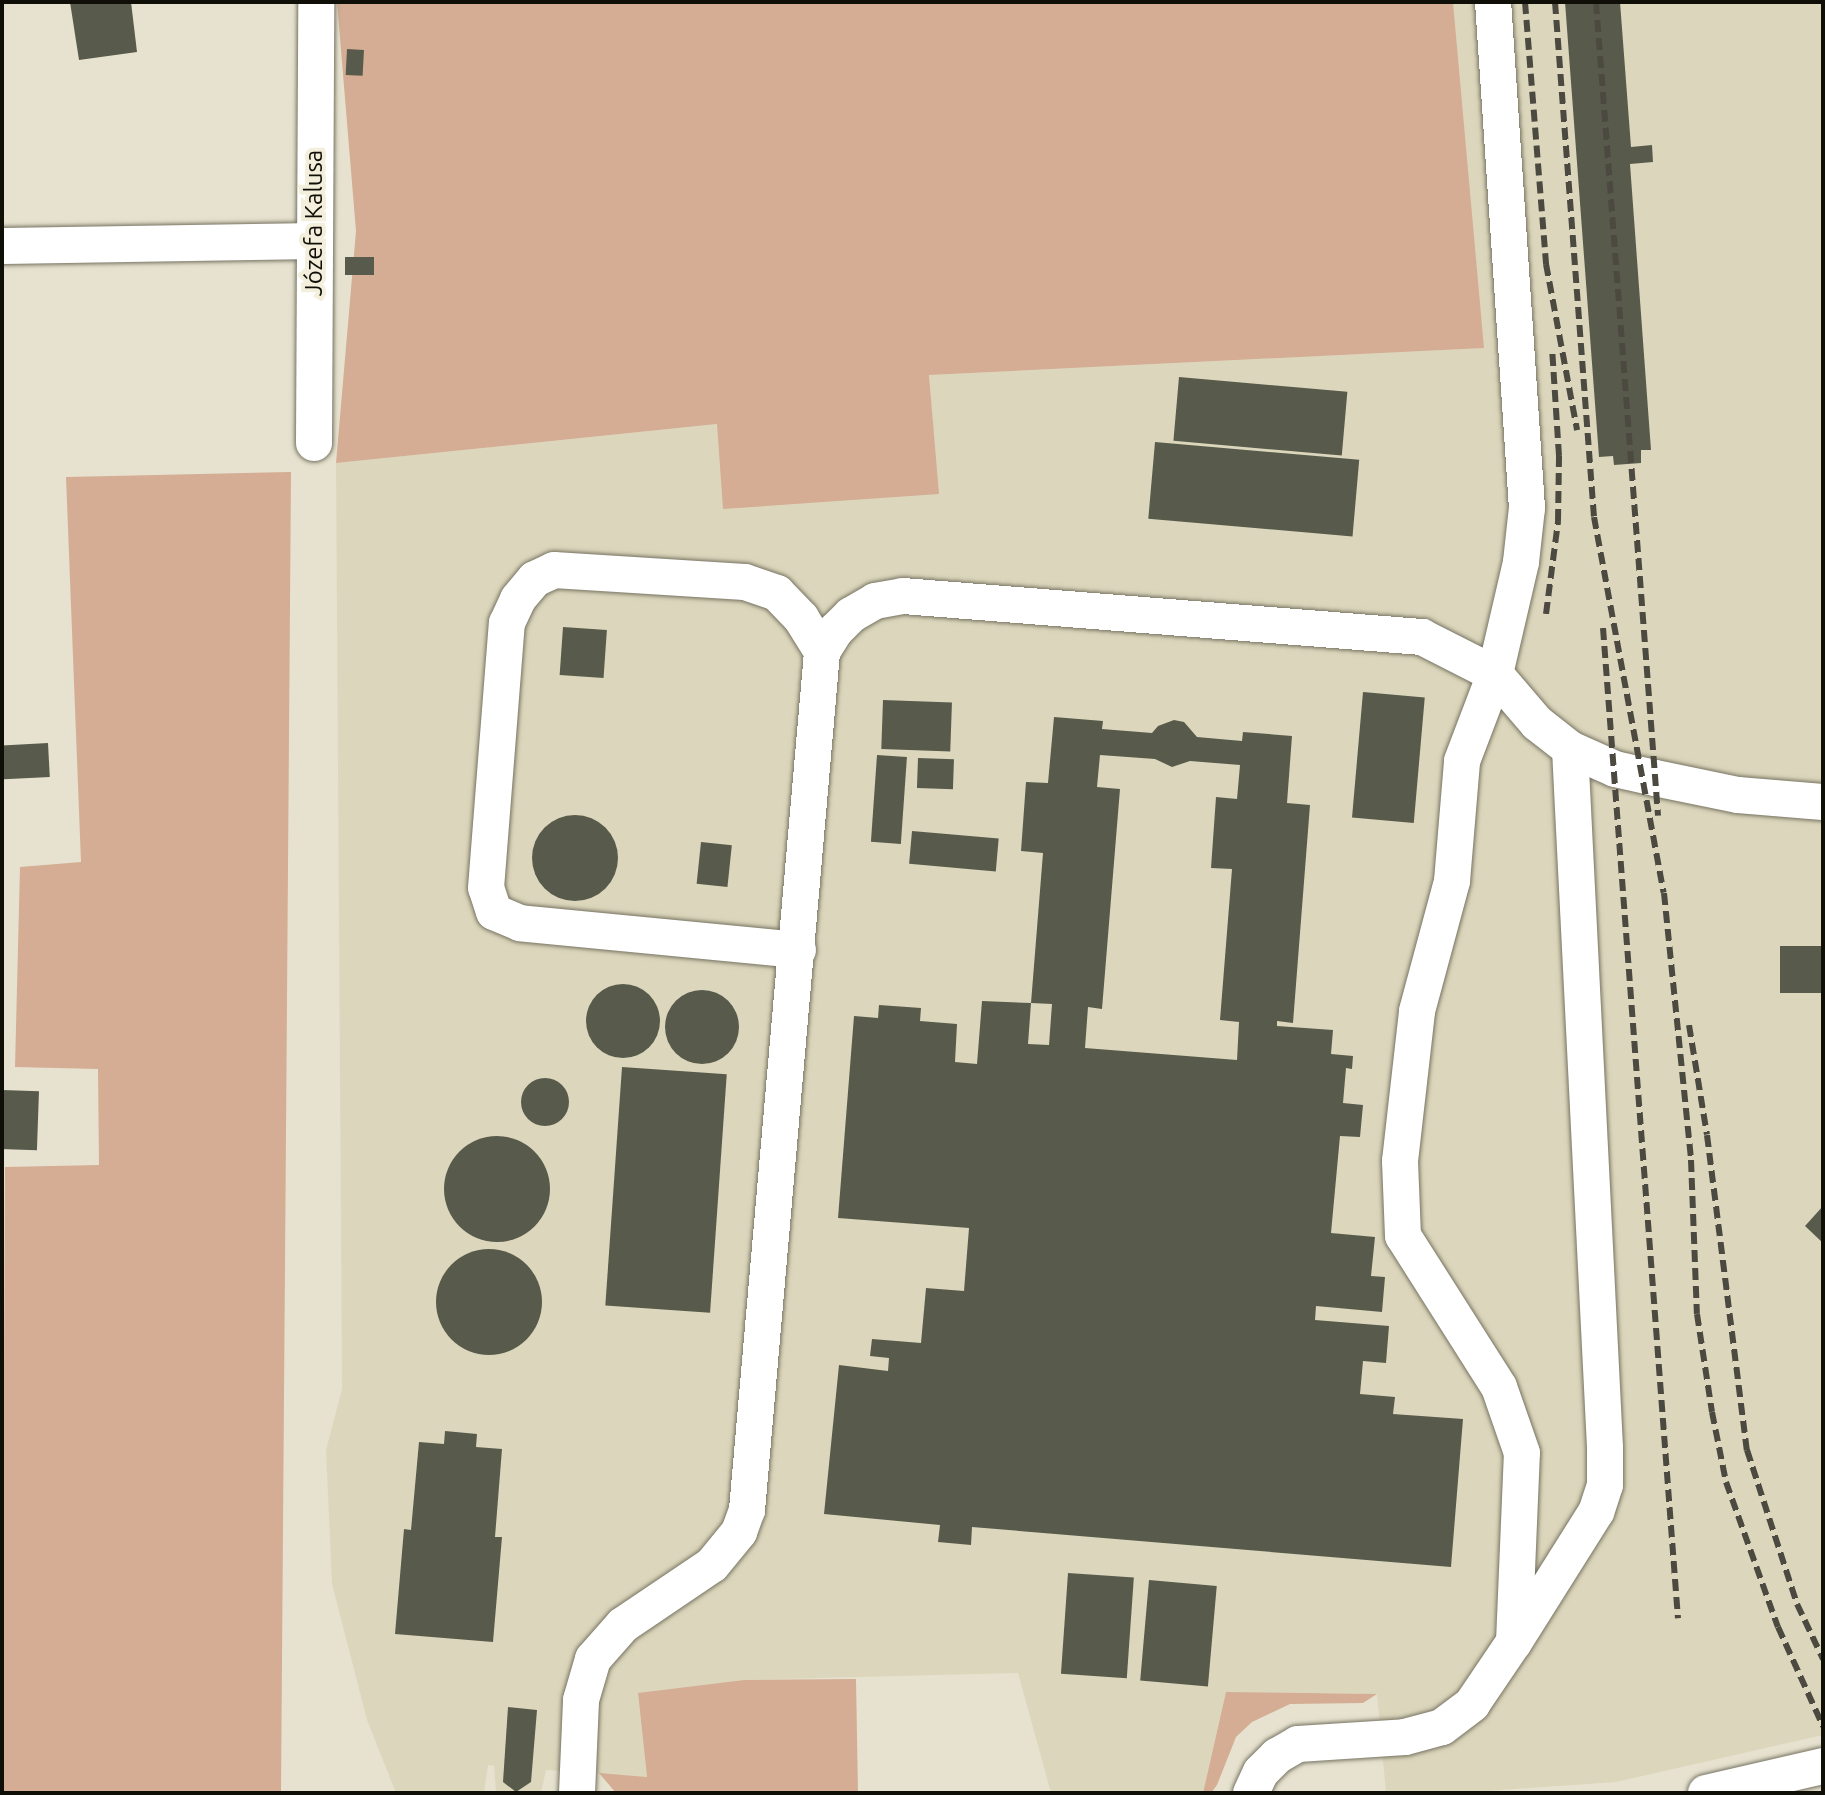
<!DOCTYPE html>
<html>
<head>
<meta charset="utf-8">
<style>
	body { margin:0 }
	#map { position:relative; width:1825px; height:1795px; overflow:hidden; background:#e6e2cf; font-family:Ubuntu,sans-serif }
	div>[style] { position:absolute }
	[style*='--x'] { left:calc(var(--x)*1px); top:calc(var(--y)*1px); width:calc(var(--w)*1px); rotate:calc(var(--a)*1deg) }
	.built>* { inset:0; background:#dcd7bc }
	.green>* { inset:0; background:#d4ad94 }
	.building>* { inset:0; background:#585b4b; transform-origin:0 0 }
	.round { border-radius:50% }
	.roads { filter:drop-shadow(0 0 2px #777362) drop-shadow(0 0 2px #777362) }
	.minor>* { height:36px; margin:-18px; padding:0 18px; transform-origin:18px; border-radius:18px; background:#fff }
	.rail>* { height:6px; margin-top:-3px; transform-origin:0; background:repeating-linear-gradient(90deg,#4c4a40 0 12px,transparent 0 18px) }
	span { translate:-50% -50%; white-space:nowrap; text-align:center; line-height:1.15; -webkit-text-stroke:8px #f3efdc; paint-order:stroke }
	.street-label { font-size:24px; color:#0f0e07 }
	.frame { position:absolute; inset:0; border:4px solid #0f0e07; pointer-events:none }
</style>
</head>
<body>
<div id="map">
	<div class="built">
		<div style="clip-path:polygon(1453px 2px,1823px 2px,1823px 1735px,1616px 1782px,1459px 1793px,1386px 1793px,1377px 1694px,1226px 1692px,1203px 1793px,1051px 1793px,1018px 1673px,744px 1680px,638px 1694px,647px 1777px,546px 1770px,541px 1793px,496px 1793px,494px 1766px,488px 1765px,484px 1793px,396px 1793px,367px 1720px,332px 1584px,326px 1450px,342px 1389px,336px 463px,718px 424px,938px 494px,929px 375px,1483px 348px)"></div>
	</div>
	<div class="green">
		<div style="clip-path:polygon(337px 2px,1453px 2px,1484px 348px,929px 375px,939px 494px,723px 509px,717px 424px,336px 463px,356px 231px)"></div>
		<div style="clip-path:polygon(291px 472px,281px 1793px,2px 1793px,5px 1167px,99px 1165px,98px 1069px,15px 1067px,20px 867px,81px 862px,66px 477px)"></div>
		<div style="clip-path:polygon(856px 1679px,858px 1793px,616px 1793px,599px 1773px,647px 1777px,638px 1693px,744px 1680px)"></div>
		<div style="clip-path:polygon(1226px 1692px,1377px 1694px,1363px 1703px,1290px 1704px,1252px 1722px,1236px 1737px,1217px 1785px,1211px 1793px,1203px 1793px)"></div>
	</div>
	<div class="building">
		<div style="clip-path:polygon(70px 2px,131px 2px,137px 52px,79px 60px)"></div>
		<div style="clip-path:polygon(1565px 2px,1620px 2px,1631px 147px,1652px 145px,1653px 162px,1630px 164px,1651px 450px,1641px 450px,1641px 463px,1614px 465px,1613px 456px,1599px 457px)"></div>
		<div style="left:347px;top:49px;width:17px;height:26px;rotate:3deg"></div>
		<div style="left:374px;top:257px;width:18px;height:29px;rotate:90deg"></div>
		<div style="left:1179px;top:377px;width:169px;height:64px;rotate:5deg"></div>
		<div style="left:1155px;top:442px;width:205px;height:77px;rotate:5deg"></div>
		<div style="left:563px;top:627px;width:44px;height:48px;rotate:4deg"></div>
		<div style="left:1363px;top:692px;width:62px;height:126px;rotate:5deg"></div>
		<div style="left:883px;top:700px;width:69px;height:49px;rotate:2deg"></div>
		<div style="clip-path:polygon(evenodd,1054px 717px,1103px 721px,1102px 729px,1152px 733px,1158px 726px,1174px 720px,1184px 722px,1197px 737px,1242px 741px,1243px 732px,1292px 736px,1287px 803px,1310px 805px,1293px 1023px,1277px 1021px,1277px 1026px,1333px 1030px,1331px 1054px,1353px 1056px,1352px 1069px,1346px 1068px,1343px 1103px,1363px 1105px,1360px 1137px,1340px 1136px,1331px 1233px,1375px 1237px,1371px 1276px,1385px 1277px,1382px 1312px,1316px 1306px,1315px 1320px,1389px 1326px,1386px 1363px,1363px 1361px,1360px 1394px,1395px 1397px,1393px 1414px,1463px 1419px,1451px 1567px,972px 1527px,971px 1545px,938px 1542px,940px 1525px,824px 1514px,839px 1365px,888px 1371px,889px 1358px,870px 1356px,872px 1339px,921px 1343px,926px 1288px,964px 1291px,969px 1228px,838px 1218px,854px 1016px,878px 1018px,879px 1005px,921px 1008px,920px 1021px,957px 1024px,955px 1062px,977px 1064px,982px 1001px,1031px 1003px,1028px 1044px,1049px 1045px,1052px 1004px,1031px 1003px,1043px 853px,1021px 851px,1026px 782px,1048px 783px,1054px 717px,1100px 755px,1155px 759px,1172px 767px,1190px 761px,1240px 765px,1237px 799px,1216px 797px,1211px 868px,1232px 869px,1220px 1020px,1239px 1022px,1237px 1060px,1085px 1048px,1088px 1007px,1102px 1009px,1120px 789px,1097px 787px,1100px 755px)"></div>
		<div style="left:48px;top:743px;width:34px;height:46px;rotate:87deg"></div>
		<div style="left:877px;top:755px;width:30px;height:87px;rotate:4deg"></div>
		<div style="left:918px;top:758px;width:36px;height:30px;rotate:2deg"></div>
		<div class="round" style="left:532px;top:815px;width:86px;height:86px"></div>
		<div style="left:912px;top:831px;width:87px;height:33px;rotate:5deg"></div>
		<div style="left:701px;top:842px;width:31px;height:42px;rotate:6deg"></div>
		<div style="left:1823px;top:946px;width:47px;height:43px;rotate:90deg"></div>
		<div class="round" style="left:586px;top:984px;width:74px;height:74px"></div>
		<div class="round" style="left:665px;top:990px;width:74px;height:74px"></div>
		<div style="left:622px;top:1067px;width:105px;height:239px;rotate:4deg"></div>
		<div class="round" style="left:521px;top:1078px;width:48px;height:48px"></div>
		<div style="left:2px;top:1090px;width:37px;height:59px;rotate:2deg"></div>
		<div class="round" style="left:444px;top:1136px;width:106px;height:106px"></div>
		<div style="clip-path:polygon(1823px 1206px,1823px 1243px,1805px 1226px)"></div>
		<div class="round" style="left:436px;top:1249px;width:106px;height:106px"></div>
		<div style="clip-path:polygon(445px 1431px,477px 1434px,476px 1447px,502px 1449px,495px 1537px,502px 1537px,493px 1642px,395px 1634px,404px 1529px,411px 1530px,419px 1442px,444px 1444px)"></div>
		<div style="left:1068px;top:1573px;width:66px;height:101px;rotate:4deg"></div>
		<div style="left:1149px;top:1580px;width:68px;height:101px;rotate:5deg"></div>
		<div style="clip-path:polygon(508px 1707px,537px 1710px,531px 1782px,516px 1792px,503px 1782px)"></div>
	</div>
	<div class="roads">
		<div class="minor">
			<div style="--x:2;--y:246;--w:311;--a:-0.9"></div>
			<div style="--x:314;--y:443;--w:441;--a:-89.7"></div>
			<div style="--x:1570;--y:749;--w:49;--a:24"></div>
			<div style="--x:1615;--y:769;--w:41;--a:12.7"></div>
			<div style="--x:1655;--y:778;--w:85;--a:11.6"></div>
			<div style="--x:1738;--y:795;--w:85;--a:4.7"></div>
			<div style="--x:798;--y:950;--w:279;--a:-174.5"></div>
			<div style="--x:520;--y:923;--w:28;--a:-157"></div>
			<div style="--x:494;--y:912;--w:25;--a:-108"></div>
			<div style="--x:486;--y:888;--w:266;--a:-85.5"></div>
			<div style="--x:507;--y:623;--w:26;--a:-65"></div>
			<div style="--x:518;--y:599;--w:26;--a:-50"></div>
			<div style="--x:535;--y:579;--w:21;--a:-25"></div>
			<div style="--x:554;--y:570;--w:191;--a:3.6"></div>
			<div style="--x:745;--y:582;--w:34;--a:19"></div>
			<div style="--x:777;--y:593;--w:35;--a:46"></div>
			<div style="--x:801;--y:618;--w:40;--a:58"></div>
			<div style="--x:822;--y:652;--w:26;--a:-58"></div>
			<div style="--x:836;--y:630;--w:21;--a:-45"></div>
			<div style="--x:851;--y:615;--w:28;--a:-30"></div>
			<div style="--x:875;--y:601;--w:28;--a:-10"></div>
			<div style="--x:903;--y:596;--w:521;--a:4.52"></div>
			<div style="--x:1422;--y:637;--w:82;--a:26.9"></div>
			<div style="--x:1495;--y:674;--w:65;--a:49.4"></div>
			<div style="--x:1537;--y:723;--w:42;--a:38.2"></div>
			<div style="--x:1570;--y:749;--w:700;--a:87.13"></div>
			<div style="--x:1605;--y:1448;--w:37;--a:90"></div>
			<div style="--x:1605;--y:1485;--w:28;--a:108"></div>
			<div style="--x:1596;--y:1512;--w:154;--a:122.2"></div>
			<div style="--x:577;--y:1793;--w:93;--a:-87.5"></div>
			<div style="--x:581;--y:1700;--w:43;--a:-73.7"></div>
			<div style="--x:593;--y:1659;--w:45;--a:-48.6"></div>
			<div style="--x:623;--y:1625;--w:107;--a:-34"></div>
			<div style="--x:712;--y:1565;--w:43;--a:-50.7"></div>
			<div style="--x:739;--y:1532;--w:23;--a:-70"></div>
			<div style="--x:747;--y:1510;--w:861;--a:-85"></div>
			<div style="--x:1251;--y:1793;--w:23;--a:-65"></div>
			<div style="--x:1261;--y:1772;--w:23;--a:-45"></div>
			<div style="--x:1277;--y:1756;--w:24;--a:-30"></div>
			<div style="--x:1298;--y:1744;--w:107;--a:-3.7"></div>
			<div style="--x:1405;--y:1737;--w:38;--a:-15"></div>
			<div style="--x:1442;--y:1727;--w:38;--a:-37"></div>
			<div style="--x:1472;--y:1704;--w:75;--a:-55.9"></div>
			<div style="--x:1514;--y:1642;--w:189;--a:-87.6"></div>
			<div style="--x:1522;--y:1453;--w:70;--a:-109.2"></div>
			<div style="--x:1499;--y:1387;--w:179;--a:-122.4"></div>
			<div style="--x:1403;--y:1236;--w:75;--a:-92.3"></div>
			<div style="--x:1400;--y:1161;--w:151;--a:-83.5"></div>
			<div style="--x:1417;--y:1011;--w:135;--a:-74.9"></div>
			<div style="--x:1452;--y:881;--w:120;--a:-85.2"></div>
			<div style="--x:1462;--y:761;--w:93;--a:-69.2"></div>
			<div style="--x:1495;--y:674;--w:115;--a:-76.9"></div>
			<div style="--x:1521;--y:562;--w:54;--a:-83.7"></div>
			<div style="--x:1527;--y:508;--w:507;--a:-93.84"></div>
			<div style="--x:1706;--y:1793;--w:120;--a:-13"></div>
		</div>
	</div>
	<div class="rail">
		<div style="--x:1525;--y:2;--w:263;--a:85.4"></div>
		<div style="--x:1546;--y:264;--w:169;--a:79.4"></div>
		<div style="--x:1555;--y:2;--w:516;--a:85.67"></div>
		<div style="--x:1594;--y:517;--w:382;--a:79.5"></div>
		<div style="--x:1664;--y:893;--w:268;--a:84.2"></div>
		<div style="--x:1691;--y:1160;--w:154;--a:87.8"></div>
		<div style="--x:1697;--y:1314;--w:99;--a:81.3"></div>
		<div style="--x:1712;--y:1412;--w:71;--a:78.7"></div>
		<div style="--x:1726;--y:1482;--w:154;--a:70.3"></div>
		<div style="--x:1778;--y:1627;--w:109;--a:65.6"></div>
		<div style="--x:1596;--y:2;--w:816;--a:85.64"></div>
		<div style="--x:1546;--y:614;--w:94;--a:-82.6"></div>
		<div style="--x:1558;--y:521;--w:65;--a:-89.1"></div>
		<div style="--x:1559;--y:456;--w:108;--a:-93.7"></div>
		<div style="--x:1603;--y:628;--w:993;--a:85.67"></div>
		<div style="--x:1689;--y:1025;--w:111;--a:80.7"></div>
		<div style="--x:1707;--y:1135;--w:318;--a:82.8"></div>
		<div style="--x:1747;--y:1450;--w:162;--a:72"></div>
		<div style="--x:1797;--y:1604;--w:61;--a:64.7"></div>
	</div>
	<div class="street-label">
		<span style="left:314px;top:223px;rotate:-90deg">Józefa Kalusa</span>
	</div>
	<div class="frame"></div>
</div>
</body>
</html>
